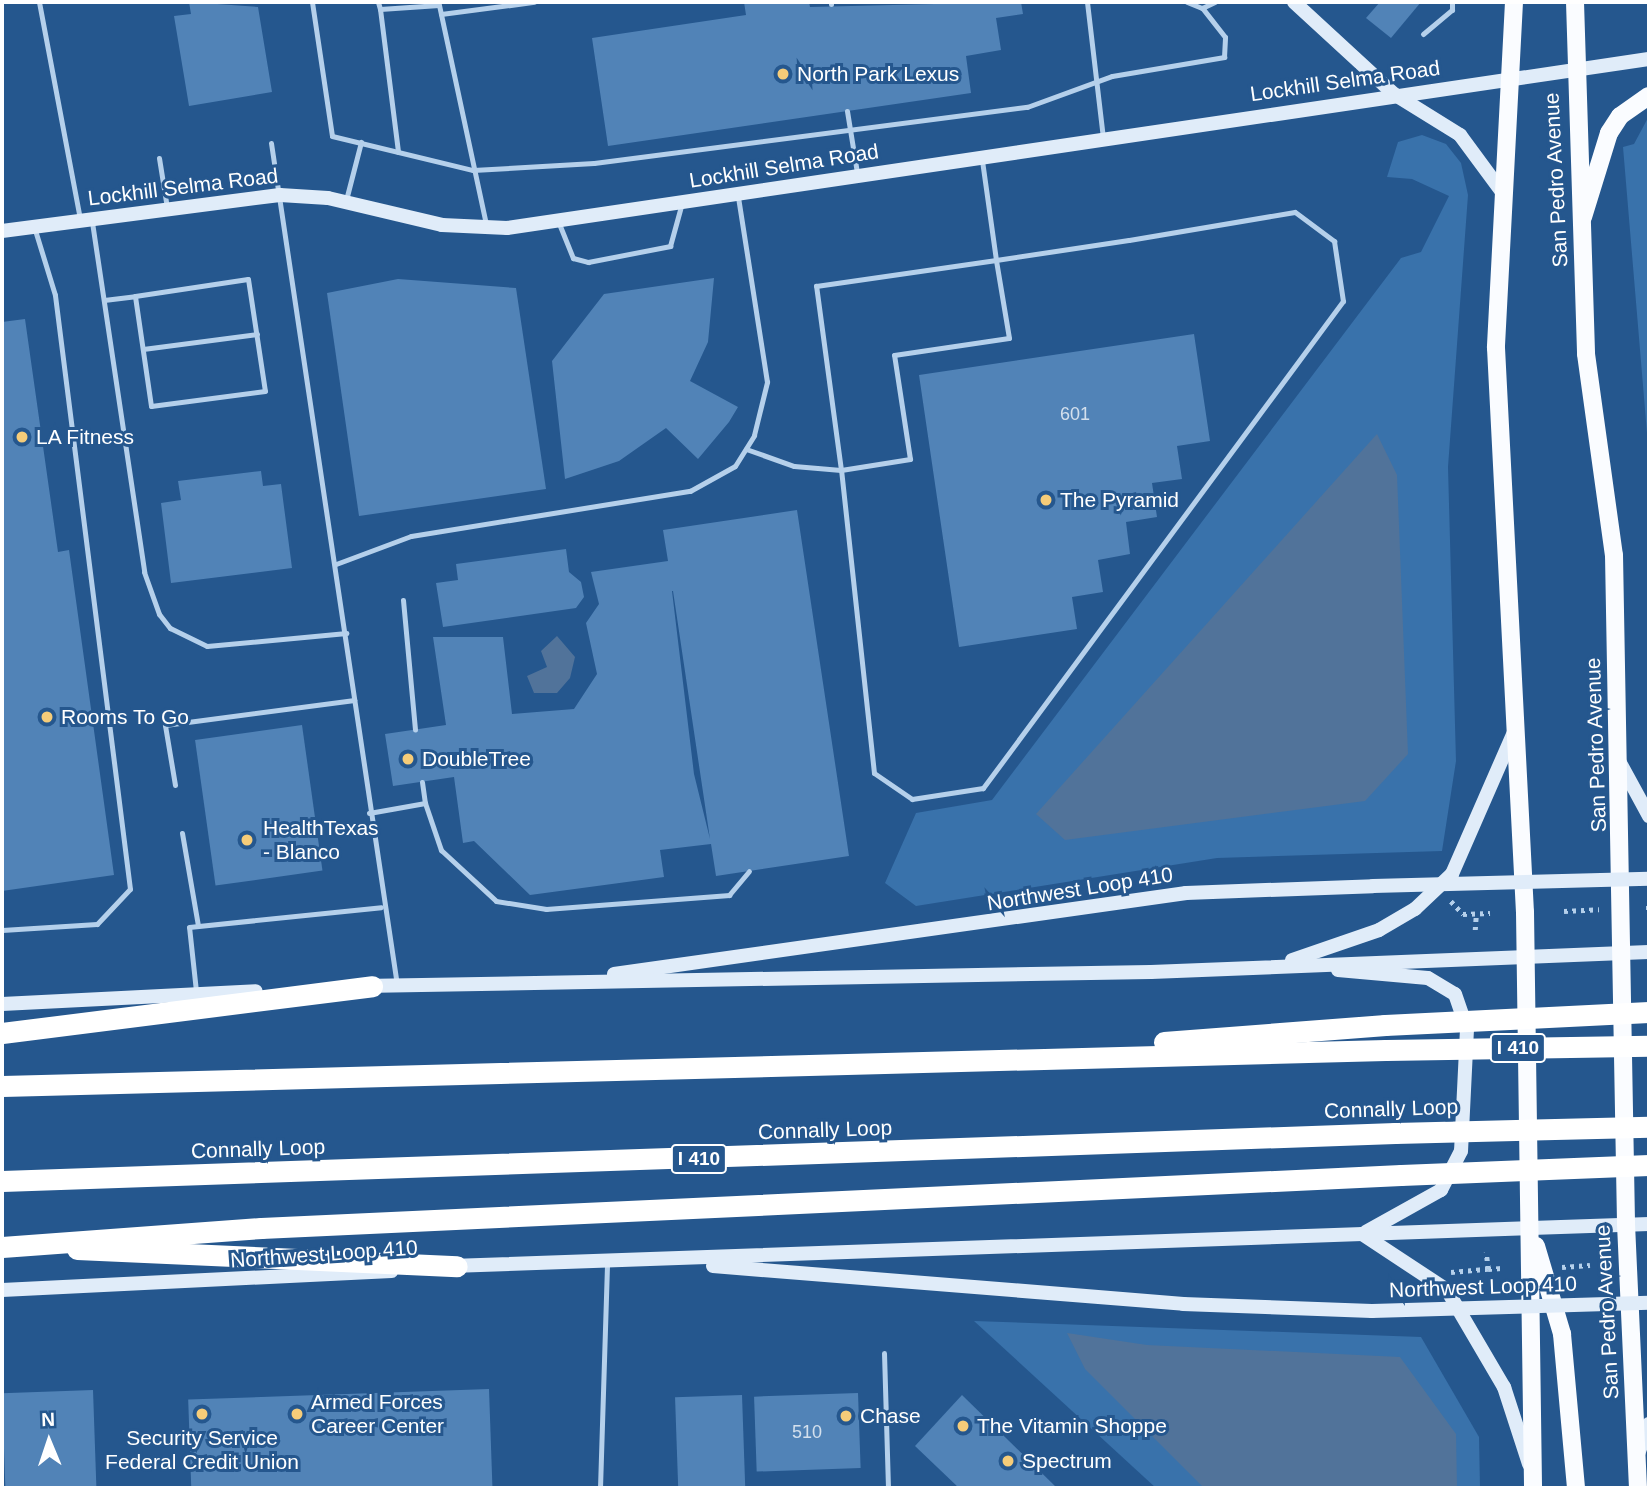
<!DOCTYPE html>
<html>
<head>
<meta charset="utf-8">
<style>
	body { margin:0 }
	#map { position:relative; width:1651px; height:1490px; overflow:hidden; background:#25578e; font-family:Helvetica,sans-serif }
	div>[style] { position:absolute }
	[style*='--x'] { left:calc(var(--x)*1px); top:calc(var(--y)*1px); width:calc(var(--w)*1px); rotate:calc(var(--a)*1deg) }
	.green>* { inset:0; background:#3972ab }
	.water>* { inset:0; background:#51739a }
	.building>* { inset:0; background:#5183b7; transform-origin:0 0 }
	.path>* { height:4.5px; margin-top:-2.25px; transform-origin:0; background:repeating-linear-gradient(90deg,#b5d0eb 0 3.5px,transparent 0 8.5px) }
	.lane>* { height:5px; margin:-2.5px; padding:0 2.5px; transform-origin:2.5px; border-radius:2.5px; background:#b5d0eb }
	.secondary>* { height:14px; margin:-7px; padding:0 7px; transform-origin:7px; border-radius:7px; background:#e0ecf9 }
	.primary>* { height:18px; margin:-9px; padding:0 9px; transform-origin:9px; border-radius:9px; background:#fafcff }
	.highway>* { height:21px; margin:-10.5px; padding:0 10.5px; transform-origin:10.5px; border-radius:10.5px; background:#fff }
	.secondary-bridge>* { height:14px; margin:-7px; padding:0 7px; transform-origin:7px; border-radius:7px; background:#e0ecf9 }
	.highway-bridge>* { height:21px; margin:-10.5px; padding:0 10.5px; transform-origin:10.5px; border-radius:10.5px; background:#fff }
	.dots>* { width:19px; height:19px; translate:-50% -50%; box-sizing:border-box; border:4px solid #25578e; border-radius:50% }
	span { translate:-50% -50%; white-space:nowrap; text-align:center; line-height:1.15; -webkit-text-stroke:6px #25578e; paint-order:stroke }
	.number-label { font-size:18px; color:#d4e0ed }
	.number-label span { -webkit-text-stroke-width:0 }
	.shield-label span { padding:2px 5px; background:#25578e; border:2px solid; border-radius:5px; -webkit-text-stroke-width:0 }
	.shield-label { font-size:19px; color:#fff; font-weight:700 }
	.poi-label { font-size:21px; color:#fff }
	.left { translate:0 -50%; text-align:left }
	.street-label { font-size:21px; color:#fff }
	.frame { position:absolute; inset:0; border:4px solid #fff; pointer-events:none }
	.north { position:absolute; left:14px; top:1406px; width:70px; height:70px; -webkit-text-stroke:5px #25578e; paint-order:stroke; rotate:358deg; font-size:19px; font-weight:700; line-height:28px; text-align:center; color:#fff }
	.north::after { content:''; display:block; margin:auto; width:24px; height:32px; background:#fff; clip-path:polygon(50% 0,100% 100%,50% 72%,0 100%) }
</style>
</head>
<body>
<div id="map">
	<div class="green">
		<div style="clip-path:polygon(1649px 116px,1649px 457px,1623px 147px,1634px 144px)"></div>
		<div style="clip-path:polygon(1422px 135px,1446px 144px,1461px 163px,1468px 195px,1448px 467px,1456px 761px,1442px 851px,1217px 858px,916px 906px,885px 883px,916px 813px,992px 800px,1401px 258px,1421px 252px,1449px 196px,1412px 179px,1387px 177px,1398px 142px)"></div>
		<div style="clip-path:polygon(974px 1321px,1421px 1337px,1479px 1437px,1480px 1488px,1156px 1488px)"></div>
	</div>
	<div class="water">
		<div style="clip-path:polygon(1377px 434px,1397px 475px,1408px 754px,1365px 801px,1065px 840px,1036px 814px)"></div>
		<div style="clip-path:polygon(557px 636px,575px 657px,570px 678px,557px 693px,534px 693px,527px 676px,547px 667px,541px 651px)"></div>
		<div style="clip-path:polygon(1067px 1333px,1147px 1345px,1400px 1357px,1456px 1434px,1457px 1488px,1204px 1488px,1085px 1369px)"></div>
	</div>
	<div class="building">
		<div style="clip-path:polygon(189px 2px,258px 7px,272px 92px,189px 106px,174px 16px,191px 14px)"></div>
		<div style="clip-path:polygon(744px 2px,809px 2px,810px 7px,1021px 2px,1023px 14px,996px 18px,1001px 50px,966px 56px,971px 93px,608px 146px,592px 38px,746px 15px)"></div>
		<div style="clip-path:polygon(1380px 2px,1421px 2px,1391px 38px,1366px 18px)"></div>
		<div style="clip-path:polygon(714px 278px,708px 342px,690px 381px,738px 407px,729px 422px,698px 459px,666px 428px,619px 461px,565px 479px,552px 361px,604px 294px)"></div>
		<div style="clip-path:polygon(398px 279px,516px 288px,546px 489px,359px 516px,327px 293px)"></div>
		<div style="clip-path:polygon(25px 319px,58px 552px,69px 550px,114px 875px,2px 891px,2px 322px)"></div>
		<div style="clip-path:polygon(1194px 334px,1210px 441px,1177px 446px,1182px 479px,1152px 483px,1157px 517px,1126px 522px,1130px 554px,1098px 560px,1103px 592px,1072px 597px,1077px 629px,959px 647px,919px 375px)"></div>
		<div style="clip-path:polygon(261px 471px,263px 486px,281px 484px,292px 568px,171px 583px,161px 503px,181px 500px,178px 481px)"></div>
		<div style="clip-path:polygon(evenodd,797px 510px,849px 856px,716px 876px,711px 844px,660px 850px,664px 877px,530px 895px,474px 841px,463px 843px,454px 777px,393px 786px,385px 734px,446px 725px,433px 637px,503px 637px,512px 714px,574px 709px,597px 674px,586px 623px,599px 604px,591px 572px,668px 561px,663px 530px,797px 510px,672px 591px,673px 591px,710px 839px,694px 774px,672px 591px)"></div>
		<div style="clip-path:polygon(566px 549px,569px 572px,581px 582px,584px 597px,576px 608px,443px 627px,436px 583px,458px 580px,456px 564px)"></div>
		<div style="left:302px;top:725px;width:147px;height:108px;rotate:82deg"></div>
		<div style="left:489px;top:1389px;width:99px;height:301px;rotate:88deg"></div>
		<div style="left:93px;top:1390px;width:98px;height:91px;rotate:88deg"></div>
		<div style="left:858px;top:1393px;width:75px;height:104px;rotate:88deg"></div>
		<div style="left:742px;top:1395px;width:93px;height:67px;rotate:88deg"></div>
		<div style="clip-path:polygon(962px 1395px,1057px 1488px,959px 1488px,915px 1446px)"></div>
	</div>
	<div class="path">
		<div style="--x:1451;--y:901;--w:18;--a:47"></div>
		<div style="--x:1463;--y:914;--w:27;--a:-2"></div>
		<div style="--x:1646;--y:908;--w:3;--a:0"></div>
		<div style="--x:1564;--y:911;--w:35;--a:-3"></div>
		<div style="--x:1475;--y:930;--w:16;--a:-86"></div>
		<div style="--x:1562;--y:1267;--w:28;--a:-4"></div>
		<div style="--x:1488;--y:1269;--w:14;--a:-4"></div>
		<div style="--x:1451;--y:1272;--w:37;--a:-5"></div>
		<div style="--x:1488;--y:1269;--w:17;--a:-97"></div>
	</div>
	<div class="lane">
		<div style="--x:39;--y:2;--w:222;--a:79.3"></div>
		<div style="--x:312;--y:2;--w:135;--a:81.5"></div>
		<div style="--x:332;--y:136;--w:145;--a:13.6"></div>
		<div style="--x:473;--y:170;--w:121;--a:-3.3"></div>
		<div style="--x:594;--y:163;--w:437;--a:-7.4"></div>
		<div style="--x:1027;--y:107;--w:90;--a:-20"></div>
		<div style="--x:1112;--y:76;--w:114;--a:-9.6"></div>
		<div style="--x:1224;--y:57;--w:20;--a:-87"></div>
		<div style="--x:1225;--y:37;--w:37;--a:-128"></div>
		<div style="--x:378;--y:2;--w:7;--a:74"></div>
		<div style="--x:380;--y:9;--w:59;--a:-3.9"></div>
		<div style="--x:439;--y:5;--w:225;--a:77.9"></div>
		<div style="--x:831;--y:2;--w:2;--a:90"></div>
		<div style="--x:1087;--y:2;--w:137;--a:83.3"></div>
		<div style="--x:1187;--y:2;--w:16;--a:22"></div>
		<div style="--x:1202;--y:8;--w:14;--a:-25"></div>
		<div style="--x:380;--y:9;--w:144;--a:82.8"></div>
		<div style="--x:441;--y:14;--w:94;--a:-7.4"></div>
		<div style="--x:1423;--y:34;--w:38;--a:-40"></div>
		<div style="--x:1452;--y:10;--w:8;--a:-90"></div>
		<div style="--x:847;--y:111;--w:63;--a:80.8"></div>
		<div style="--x:271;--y:143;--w:851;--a:81.49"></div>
		<div style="--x:159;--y:158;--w:51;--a:80.9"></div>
		<div style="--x:346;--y:200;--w:60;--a:-75.5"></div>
		<div style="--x:558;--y:221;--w:40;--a:68"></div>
		<div style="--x:573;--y:258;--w:16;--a:15"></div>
		<div style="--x:588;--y:262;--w:84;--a:-11"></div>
		<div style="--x:670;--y:246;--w:41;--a:-74.6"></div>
		<div style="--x:92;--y:222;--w:354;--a:81.5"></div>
		<div style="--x:144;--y:572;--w:45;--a:70.3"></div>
		<div style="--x:159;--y:614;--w:18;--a:52"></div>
		<div style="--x:170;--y:628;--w:41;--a:25.9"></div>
		<div style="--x:207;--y:646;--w:140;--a:-5.3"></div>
		<div style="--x:104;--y:300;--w:31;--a:-7"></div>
		<div style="--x:135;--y:296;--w:114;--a:-8.6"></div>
		<div style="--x:248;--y:279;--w:113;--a:81.4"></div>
		<div style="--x:265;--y:391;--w:115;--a:172.5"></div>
		<div style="--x:151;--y:406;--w:111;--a:-98.3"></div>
		<div style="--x:143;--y:349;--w:115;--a:-7.5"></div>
		<div style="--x:746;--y:449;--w:51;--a:19.5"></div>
		<div style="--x:794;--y:466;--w:47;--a:4.9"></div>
		<div style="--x:841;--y:470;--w:186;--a:-97.7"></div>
		<div style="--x:816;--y:286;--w:182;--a:-8.2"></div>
		<div style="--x:996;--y:260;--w:134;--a:-8.6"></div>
		<div style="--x:1129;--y:240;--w:168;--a:-9.6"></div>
		<div style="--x:1295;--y:212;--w:49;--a:36.6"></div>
		<div style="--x:1334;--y:241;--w:61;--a:81.5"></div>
		<div style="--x:1343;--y:301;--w:606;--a:126.47"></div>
		<div style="--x:983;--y:788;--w:72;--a:171.2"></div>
		<div style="--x:912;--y:799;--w:46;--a:-145.6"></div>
		<div style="--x:874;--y:773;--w:305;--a:-96.2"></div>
		<div style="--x:841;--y:470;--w:70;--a:-9.1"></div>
		<div style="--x:910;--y:459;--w:105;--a:-98.7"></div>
		<div style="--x:894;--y:355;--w:116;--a:-8.4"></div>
		<div style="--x:1009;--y:338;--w:79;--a:-99.5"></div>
		<div style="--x:996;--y:260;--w:101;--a:-98"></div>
		<div style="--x:336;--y:564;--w:80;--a:-20.5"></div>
		<div style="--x:411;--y:536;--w:283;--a:-9.2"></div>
		<div style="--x:690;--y:491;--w:51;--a:-29.1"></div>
		<div style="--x:735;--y:466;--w:36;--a:-58"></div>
		<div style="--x:754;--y:435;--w:55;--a:-76.2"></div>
		<div style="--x:767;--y:382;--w:188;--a:-98.9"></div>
		<div style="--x:403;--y:600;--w:130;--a:84.7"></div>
		<div style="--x:422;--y:782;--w:21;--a:82"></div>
		<div style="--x:175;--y:785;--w:61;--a:-99.5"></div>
		<div style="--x:165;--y:725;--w:191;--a:-7.5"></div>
		<div style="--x:369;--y:813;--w:57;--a:-10.1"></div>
		<div style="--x:425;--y:803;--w:50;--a:71.2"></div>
		<div style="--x:441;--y:850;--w:75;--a:42.8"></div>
		<div style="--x:496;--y:901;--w:51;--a:9.1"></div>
		<div style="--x:546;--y:909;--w:184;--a:-4.4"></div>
		<div style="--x:729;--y:895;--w:31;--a:-50"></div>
		<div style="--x:182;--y:833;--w:94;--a:80.2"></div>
		<div style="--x:2;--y:930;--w:95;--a:-3.6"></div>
		<div style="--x:97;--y:924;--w:48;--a:-46.7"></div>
		<div style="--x:130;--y:889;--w:599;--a:-97.2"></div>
		<div style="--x:55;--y:295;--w:68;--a:-107.1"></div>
		<div style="--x:196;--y:991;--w:64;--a:-96.2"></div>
		<div style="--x:189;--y:927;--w:193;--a:-5.9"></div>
		<div style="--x:884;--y:1353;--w:135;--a:88.3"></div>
		<div style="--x:600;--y:1488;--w:227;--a:-88.2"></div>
	</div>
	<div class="secondary">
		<div style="--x:1294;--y:2;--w:136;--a:42.6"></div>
		<div style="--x:1394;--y:94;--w:78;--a:31.8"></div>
		<div style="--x:1460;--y:135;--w:71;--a:53.6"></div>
		<div style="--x:2;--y:231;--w:280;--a:-7.4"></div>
		<div style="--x:280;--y:195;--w:48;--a:3.6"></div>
		<div style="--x:328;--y:198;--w:117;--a:13.3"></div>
		<div style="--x:442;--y:225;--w:65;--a:2.6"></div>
		<div style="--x:507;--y:228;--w:1154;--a:-8.42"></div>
		<div style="--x:1619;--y:761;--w:63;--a:61.4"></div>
		<div style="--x:1292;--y:960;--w:92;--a:-19"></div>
		<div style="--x:1379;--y:930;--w:42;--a:-30.3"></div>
		<div style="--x:1415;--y:909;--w:51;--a:-43.4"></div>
		<div style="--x:1452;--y:874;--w:155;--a:-66.4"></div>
		<div style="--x:1338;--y:970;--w:90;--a:5.1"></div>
		<div style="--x:1428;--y:978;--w:31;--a:31"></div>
		<div style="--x:1455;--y:994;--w:37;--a:71"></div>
		<div style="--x:1467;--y:1029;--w:122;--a:92.8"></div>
		<div style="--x:1461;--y:1151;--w:44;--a:117.1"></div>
		<div style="--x:1441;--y:1190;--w:86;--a:150.8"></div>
		<div style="--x:614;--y:974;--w:578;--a:-8.06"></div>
		<div style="--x:1186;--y:893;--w:187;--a:-2.1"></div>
		<div style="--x:363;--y:986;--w:788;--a:-1.02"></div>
		<div style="--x:1151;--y:972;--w:498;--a:-2.3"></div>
		<div style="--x:2;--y:1004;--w:254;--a:-2.9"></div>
		<div style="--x:1362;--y:1234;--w:102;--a:33.4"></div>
		<div style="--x:1447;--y:1290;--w:113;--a:59.6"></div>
		<div style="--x:1504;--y:1387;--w:81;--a:72"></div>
		<div style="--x:451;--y:1266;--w:1199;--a:-2.01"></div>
		<div style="--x:713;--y:1266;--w:472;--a:4.6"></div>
		<div style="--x:1183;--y:1304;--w:189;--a:2.1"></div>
		<div style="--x:2;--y:1290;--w:390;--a:-2.8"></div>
		<div style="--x:1638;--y:1454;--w:32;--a:-70"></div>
	</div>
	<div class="primary">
		<div style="--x:1514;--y:2;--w:346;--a:93"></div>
		<div style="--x:1496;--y:348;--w:565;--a:87.06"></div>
		<div style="--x:1525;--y:912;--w:576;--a:89.2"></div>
		<div style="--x:1575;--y:2;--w:352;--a:88.2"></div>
		<div style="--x:1586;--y:354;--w:203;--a:82.1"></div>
		<div style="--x:1614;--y:555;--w:669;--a:88.97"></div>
		<div style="--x:1626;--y:1224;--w:264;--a:87.4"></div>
		<div style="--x:1583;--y:217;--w:88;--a:-72.8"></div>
		<div style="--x:1609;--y:133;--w:20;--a:-57"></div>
		<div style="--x:1620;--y:116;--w:35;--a:-35"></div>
		<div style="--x:1536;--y:1246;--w:92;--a:73.5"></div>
		<div style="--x:1562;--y:1334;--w:155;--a:84.8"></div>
	</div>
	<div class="highway">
		<div style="--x:2;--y:1033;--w:373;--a:-7.2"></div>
		<div style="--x:1164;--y:1042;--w:222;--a:-4.4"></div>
		<div style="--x:2;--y:1086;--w:1384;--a:-1.49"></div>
		<div style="--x:2;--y:1181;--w:1394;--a:-1.97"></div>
		<div style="--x:261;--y:1228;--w:1141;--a:-2.66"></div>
		<div style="--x:77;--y:1249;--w:380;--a:2.6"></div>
	</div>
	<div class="secondary-bridge">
		<div style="--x:1373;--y:886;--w:276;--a:-1.5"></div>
		<div style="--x:1372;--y:1311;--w:277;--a:-1.7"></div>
	</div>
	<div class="highway-bridge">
		<div style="--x:1385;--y:1025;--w:264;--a:-2.8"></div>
		<div style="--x:1386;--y:1050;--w:263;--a:-0.9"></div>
		<div style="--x:1395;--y:1133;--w:254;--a:-1.4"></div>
		<div style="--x:1401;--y:1175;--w:248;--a:-2.3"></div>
		<div style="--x:2;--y:1247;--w:260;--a:-4.2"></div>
	</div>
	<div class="dots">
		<div style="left:783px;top:74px;background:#f5cc79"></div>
		<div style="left:22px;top:437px;background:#f5cc79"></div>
		<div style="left:1046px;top:500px;background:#f5cc79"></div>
		<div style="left:47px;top:717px;background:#f5cc79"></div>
		<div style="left:408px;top:759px;background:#f5cc79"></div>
		<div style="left:247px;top:840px;background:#f5cc79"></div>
		<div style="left:202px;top:1414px;background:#f5cc79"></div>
		<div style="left:297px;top:1414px;background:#f5cc79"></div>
		<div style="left:846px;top:1416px;background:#f5cc79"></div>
		<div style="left:963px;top:1426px;background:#f5cc79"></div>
		<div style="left:1008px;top:1461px;background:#f5cc79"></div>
	</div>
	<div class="number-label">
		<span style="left:1075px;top:414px">601</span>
		<span style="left:807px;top:1432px">510</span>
	</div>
	<div class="shield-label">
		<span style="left:1518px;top:1048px">I 410</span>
		<span style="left:699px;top:1159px">I 410</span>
	</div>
	<div class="poi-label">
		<span class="left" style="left:797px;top:74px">North Park Lexus</span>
		<span class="left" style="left:36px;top:437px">LA Fitness</span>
		<span class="left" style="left:1060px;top:500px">The Pyramid</span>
		<span class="left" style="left:61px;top:717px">Rooms To Go</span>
		<span class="left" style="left:422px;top:759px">DoubleTree</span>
		<span class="left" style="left:263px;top:840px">HealthTexas<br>- Blanco</span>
		<span class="left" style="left:311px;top:1414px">Armed Forces<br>Career Center</span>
		<span class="left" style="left:860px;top:1416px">Chase</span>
		<span class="left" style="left:977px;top:1426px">The Vitamin Shoppe</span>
		<span style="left:202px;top:1450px">Security Service<br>Federal Credit Union</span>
		<span class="left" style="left:1022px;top:1461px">Spectrum</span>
	</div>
	<div class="street-label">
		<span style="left:1345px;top:81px;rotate:-8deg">Lockhill Selma Road</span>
		<span style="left:784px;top:166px;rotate:-9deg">Lockhill Selma Road</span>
		<span style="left:1556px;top:180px;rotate:-93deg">San Pedro Avenue</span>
		<span style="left:183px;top:187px;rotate:-7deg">Lockhill Selma Road</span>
		<span style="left:1596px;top:745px;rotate:-92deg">San Pedro Avenue</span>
		<span style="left:1080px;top:889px;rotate:-9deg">Northwest Loop 410</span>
		<span style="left:1391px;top:1109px;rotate:-2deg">Connally Loop</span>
		<span style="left:825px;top:1130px;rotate:-2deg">Connally Loop</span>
		<span style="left:258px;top:1149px;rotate:-2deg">Connally Loop</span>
		<span style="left:324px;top:1254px;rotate:-4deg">Northwest Loop 410</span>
		<span style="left:1483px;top:1287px;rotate:-2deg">Northwest Loop 410</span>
		<span style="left:1607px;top:1312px;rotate:-93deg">San Pedro Avenue</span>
	</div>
	<div class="frame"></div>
	<div class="north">N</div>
</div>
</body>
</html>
